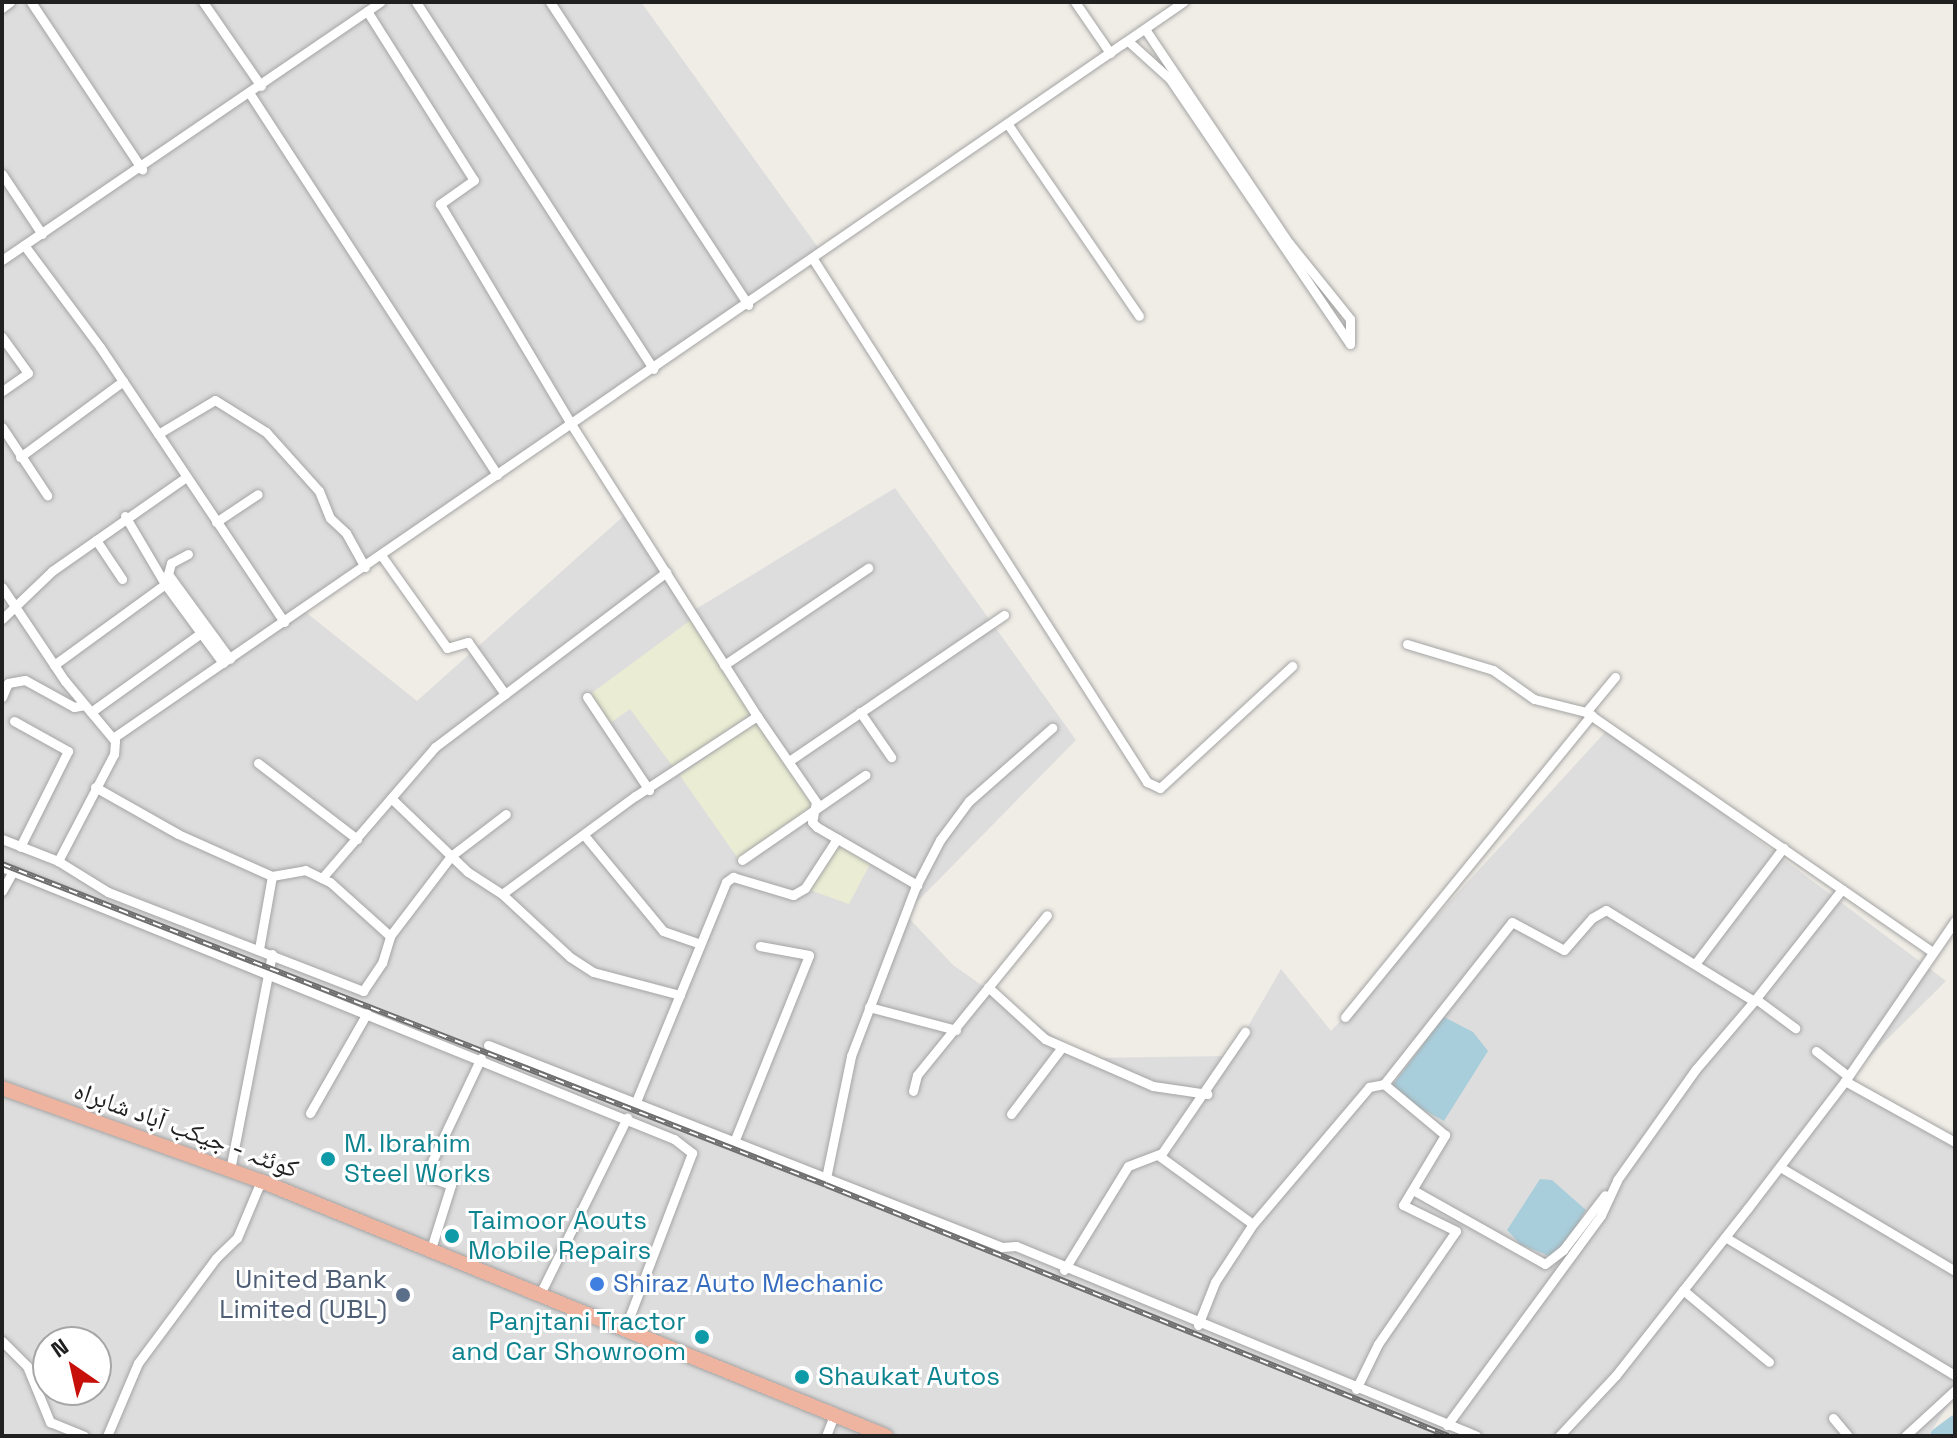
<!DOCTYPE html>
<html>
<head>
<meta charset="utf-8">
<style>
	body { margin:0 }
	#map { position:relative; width:1957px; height:1438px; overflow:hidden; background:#f0ede6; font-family:"Space Grotesk","Noto Naskh Arabic",sans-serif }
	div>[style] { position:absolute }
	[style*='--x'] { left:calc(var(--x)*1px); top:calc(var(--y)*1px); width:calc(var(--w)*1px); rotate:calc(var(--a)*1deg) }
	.residential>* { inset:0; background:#dedddd }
	.farmland>* { inset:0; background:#eaedd3; transform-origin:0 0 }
	.water>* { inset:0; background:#a9cedb }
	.river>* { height:16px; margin:-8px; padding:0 8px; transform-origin:8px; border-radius:8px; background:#a9cedb }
	.roads { filter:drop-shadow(0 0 2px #a4a4a4) drop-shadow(0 0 2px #a4a4a4) }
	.minor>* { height:9px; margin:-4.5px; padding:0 4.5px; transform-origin:4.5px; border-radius:4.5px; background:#fff }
	.trunk>* { height:14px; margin:-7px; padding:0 7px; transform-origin:7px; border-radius:7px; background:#eeb4a0 }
	.rail>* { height:6px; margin-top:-3px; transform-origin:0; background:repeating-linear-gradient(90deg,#fff 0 9px,#6e6e6e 0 18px); box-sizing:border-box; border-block:2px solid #6e6e6e }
	.dots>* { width:22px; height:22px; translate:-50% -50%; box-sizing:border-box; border:4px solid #fff; border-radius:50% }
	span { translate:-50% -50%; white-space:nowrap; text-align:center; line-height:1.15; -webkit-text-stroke:6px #fff; paint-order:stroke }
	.street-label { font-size:26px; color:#202020 }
	.culture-label { font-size:26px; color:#0d838f }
	.left { translate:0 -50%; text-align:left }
	.right { translate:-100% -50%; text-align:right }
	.service-label { font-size:26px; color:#4e5e75 }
	.shop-label { font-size:26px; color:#366cbe }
	.frame { position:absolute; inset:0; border:4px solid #202020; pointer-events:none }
	.north { position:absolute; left:32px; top:1326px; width:80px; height:80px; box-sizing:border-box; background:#fff; border:2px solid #a6a6a6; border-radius:50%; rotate:326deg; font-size:22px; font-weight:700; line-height:32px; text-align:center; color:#202020 }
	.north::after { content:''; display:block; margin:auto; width:28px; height:36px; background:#c61009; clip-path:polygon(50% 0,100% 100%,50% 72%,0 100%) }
</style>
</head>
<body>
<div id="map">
	<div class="residential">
		<div style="clip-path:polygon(evenodd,2px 2px,641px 2px,822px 253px,303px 610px,417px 701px,628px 512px,691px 612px,895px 488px,1076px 740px,905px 914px,953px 965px,1085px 1058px,1231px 1056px,1281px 969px,1331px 1031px,1609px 728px,1946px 981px,1845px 1081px,1955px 1139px,1955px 1395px,1928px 1436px,2px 1436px,2px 2px,48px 1342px,96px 1342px,96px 1390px,48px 1390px,48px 1342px)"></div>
	</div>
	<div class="farmland">
		<div style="clip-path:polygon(691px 620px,751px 714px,674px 768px,630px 709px,609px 724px,589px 695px)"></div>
		<div style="left:756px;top:722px;width:102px;height:93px;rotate:55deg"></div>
		<div style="clip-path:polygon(839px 844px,870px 864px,849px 904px,810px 890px)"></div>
	</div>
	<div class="water">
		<div style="clip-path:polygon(1444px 1017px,1473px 1032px,1488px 1051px,1444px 1121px,1404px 1099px,1392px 1086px)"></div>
		<div style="clip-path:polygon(1540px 1179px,1552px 1180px,1586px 1210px,1565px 1245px,1549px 1256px,1520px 1244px,1507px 1230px)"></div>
	</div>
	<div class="river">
		<div style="--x:1938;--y:1436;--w:21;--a:-37"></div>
	</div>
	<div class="roads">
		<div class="minor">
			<div style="--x:31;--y:2;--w:201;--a:56.4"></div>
			<div style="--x:203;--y:2;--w:102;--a:55.4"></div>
			<div style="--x:416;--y:2;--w:437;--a:57.1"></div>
			<div style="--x:550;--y:2;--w:362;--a:56.8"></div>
			<div style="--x:1075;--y:2;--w:62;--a:55.5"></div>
			<div style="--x:2;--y:8;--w:10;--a:-37"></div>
			<div style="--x:367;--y:11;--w:200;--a:57.7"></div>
			<div style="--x:474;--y:180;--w:42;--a:144.8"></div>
			<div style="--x:440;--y:204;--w:256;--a:59.2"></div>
			<div style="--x:571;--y:424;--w:346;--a:57.5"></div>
			<div style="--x:757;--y:716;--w:146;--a:146.7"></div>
			<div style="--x:635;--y:796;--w:165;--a:143.6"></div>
			<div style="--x:1145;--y:29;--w:258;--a:56.1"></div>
			<div style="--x:1289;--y:243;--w:97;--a:51.2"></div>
			<div style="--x:1350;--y:319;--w:25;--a:90"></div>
			<div style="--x:1128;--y:41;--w:57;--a:42.1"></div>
			<div style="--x:1170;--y:79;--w:320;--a:55.8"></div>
			<div style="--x:250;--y:94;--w:454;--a:57"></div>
			<div style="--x:1009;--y:126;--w:230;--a:55.6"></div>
			<div style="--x:2;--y:174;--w:72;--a:56.3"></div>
			<div style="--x:24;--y:245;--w:127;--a:53.3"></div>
			<div style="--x:100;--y:347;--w:331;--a:56.2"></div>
			<div style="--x:813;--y:259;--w:621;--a:57.44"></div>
			<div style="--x:1147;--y:782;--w:14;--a:25"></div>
			<div style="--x:1160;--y:788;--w:180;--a:-42.7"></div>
			<div style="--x:2;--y:260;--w:458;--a:-34.3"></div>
			<div style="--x:2;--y:337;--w:44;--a:54.2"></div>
			<div style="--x:28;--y:373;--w:32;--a:145"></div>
			<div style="--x:2;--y:427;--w:82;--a:56.5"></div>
			<div style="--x:158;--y:434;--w:66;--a:-30.8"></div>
			<div style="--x:215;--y:400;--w:60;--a:32.1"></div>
			<div style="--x:266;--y:432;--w:79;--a:48.1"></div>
			<div style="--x:319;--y:491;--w:29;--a:68"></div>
			<div style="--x:330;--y:518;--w:22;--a:43"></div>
			<div style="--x:346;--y:533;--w:39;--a:61"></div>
			<div style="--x:20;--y:457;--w:128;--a:-36.4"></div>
			<div style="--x:125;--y:516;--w:79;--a:59.5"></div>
			<div style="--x:165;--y:584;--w:98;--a:53.7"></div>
			<div style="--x:216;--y:522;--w:50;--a:-33.7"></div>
			<div style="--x:96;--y:540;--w:47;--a:56.3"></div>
			<div style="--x:188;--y:554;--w:19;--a:152"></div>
			<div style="--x:171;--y:563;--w:11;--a:105"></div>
			<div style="--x:168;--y:574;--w:105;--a:53.9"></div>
			<div style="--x:381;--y:555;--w:114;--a:54.6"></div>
			<div style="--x:447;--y:648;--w:22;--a:-16"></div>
			<div style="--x:468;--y:642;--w:64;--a:54.6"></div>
			<div style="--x:2;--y:587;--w:113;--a:56.2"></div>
			<div style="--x:65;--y:681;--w:78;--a:50.2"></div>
			<div style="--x:115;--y:741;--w:13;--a:94"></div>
			<div style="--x:114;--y:754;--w:121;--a:117.6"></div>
			<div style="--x:2;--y:619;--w:69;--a:-43.8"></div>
			<div style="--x:52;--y:571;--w:164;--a:-35"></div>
			<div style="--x:1407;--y:644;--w:90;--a:16.8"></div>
			<div style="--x:1493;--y:670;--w:50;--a:35.3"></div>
			<div style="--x:1534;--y:699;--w:54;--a:14"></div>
			<div style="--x:54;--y:665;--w:137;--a:-36.1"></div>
			<div style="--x:724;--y:665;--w:174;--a:-34"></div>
			<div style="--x:1615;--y:677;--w:45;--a:129.6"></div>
			<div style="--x:1586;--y:712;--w:420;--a:34.7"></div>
			<div style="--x:2;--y:697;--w:15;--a:-67"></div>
			<div style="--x:8;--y:683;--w:17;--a:-10"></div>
			<div style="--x:25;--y:680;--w:56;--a:28.9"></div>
			<div style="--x:74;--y:707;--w:11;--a:-10"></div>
			<div style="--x:587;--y:697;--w:112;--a:56.3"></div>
			<div style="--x:91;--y:712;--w:135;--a:-35.7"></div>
			<div style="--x:860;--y:712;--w:55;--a:55.4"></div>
			<div style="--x:757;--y:716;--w:104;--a:55.5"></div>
			<div style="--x:816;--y:802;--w:20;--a:101"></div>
			<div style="--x:812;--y:822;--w:7;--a:45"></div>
			<div style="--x:817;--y:827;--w:116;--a:30.1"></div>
			<div style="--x:14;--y:721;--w:62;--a:29.1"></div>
			<div style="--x:68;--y:751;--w:107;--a:116.6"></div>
			<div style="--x:113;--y:738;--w:1299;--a:-34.52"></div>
			<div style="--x:789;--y:761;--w:260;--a:-34.2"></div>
			<div style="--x:258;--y:763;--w:125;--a:37.5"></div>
			<div style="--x:95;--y:787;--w:95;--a:29.5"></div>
			<div style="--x:178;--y:834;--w:103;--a:24.1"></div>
			<div style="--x:272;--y:876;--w:74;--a:100.1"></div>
			<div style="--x:391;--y:798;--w:107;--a:43.9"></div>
			<div style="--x:468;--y:872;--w:40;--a:32.9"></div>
			<div style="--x:502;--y:894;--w:93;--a:42.8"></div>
			<div style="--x:570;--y:957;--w:27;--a:33"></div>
			<div style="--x:593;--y:972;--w:90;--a:14.8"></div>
			<div style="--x:584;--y:835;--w:124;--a:50.5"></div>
			<div style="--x:663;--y:931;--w:39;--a:19"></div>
			<div style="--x:2;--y:839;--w:60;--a:21.4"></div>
			<div style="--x:58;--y:861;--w:59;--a:31.8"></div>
			<div style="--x:108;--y:892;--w:274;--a:21.2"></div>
			<div style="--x:363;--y:991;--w:34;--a:-56"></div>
			<div style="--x:382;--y:963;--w:28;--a:-73"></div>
			<div style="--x:390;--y:936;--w:101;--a:-52.7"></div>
			<div style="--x:451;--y:856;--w:69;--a:-37.4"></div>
			<div style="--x:742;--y:860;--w:150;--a:-34.6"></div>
			<div style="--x:2;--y:867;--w:725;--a:22.04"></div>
			<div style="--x:674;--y:1139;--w:23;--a:38"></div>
			<div style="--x:692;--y:1153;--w:191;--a:110.9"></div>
			<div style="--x:272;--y:876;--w:34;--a:-10"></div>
			<div style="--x:305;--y:870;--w:28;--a:26"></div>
			<div style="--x:330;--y:882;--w:81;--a:42"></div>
			<div style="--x:322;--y:878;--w:173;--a:-49.2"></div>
			<div style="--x:435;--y:747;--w:290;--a:-37.1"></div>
			<div style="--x:2;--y:891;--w:23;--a:-61"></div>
			<div style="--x:1695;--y:964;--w:146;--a:-52.8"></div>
			<div style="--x:988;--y:987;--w:77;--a:42.4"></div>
			<div style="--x:1045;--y:1039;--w:118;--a:23.5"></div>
			<div style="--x:1153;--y:1086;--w:55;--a:8.4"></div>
			<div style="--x:1756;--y:999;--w:49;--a:36.6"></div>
			<div style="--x:869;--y:1007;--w:90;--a:14.8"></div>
			<div style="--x:1345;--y:1017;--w:390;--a:-50.8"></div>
			<div style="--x:488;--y:1045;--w:552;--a:21.45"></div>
			<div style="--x:1002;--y:1247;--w:14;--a:-4"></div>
			<div style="--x:1016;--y:1246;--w:498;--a:22.4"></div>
			<div style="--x:1816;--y:1051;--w:41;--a:38"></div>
			<div style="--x:1845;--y:1081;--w:126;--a:29"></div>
			<div style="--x:913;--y:1091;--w:16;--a:-76"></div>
			<div style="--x:917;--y:1075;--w:206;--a:-50.9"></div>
			<div style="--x:635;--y:1104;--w:240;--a:-67.7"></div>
			<div style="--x:726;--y:882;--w:9;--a:-36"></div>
			<div style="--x:733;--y:877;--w:63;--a:16.7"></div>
			<div style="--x:793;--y:895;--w:14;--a:-30"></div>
			<div style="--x:805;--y:888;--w:59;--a:-56.9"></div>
			<div style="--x:310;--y:1113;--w:115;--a:-60.3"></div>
			<div style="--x:1011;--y:1114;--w:84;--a:-52.7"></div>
			<div style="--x:734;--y:1142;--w:201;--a:-68.1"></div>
			<div style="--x:809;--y:955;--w:50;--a:-169.6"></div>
			<div style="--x:1158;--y:1155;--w:117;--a:36"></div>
			<div style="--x:1780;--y:1167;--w:204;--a:30.7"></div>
			<div style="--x:230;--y:1170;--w:220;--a:-79"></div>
			<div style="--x:826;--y:1178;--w:125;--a:-78.4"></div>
			<div style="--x:851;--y:1056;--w:180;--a:-69.1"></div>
			<div style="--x:915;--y:888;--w:54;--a:-62.5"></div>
			<div style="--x:940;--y:840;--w:49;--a:-53.4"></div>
			<div style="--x:969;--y:801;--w:111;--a:-41.3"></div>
			<div style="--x:1413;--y:1190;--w:151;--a:29.3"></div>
			<div style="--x:1545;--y:1264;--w:23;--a:-38"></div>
			<div style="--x:1563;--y:1250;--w:69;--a:-52.6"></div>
			<div style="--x:1725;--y:1237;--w:268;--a:31"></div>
			<div style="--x:430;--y:1252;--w:70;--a:-72.6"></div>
			<div style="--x:451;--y:1185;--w:27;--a:-160"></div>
			<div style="--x:426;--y:1176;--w:4;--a:-76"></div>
			<div style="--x:427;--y:1172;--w:126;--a:-64.7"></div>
			<div style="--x:1064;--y:1270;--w:122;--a:-58.4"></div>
			<div style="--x:1128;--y:1166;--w:36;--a:-21"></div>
			<div style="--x:1162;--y:1153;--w:147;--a:-55.6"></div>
			<div style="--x:1683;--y:1290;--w:112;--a:39.9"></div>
			<div style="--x:539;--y:1296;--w:199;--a:-63.7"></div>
			<div style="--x:1198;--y:1325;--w:46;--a:-68.4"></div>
			<div style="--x:1215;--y:1282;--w:69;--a:-56.8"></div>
			<div style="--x:1253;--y:1224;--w:180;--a:-49.7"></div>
			<div style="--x:1369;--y:1087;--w:15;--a:-11"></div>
			<div style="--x:1384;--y:1084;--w:206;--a:-51.7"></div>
			<div style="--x:1512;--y:922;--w:59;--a:28.3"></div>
			<div style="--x:1564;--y:950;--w:43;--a:-48.8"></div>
			<div style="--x:1592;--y:918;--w:16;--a:-30"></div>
			<div style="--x:1606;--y:910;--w:174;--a:31.6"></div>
			<div style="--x:1754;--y:1001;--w:142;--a:-51.8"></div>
			<div style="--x:2;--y:1341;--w:35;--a:45"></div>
			<div style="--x:27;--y:1366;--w:61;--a:67.7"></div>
			<div style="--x:50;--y:1422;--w:37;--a:22"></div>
			<div style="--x:1356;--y:1389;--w:50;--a:-63.9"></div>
			<div style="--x:1378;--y:1344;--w:137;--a:-55.4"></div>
			<div style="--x:1456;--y:1231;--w:59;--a:-153.9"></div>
			<div style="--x:1403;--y:1205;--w:82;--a:-59"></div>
			<div style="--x:1445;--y:1135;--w:80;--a:-140.1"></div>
			<div style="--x:1833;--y:1418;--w:23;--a:50"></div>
			<div style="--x:1447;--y:1425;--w:260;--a:-53.7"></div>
			<div style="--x:1601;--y:1215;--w:38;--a:-65"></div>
			<div style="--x:1617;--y:1180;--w:136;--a:-54.6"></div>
			<div style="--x:1696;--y:1069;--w:89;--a:-49.5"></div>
			<div style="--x:107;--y:1436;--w:79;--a:-67"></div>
			<div style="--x:138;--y:1363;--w:131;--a:-53.4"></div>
			<div style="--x:216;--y:1258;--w:29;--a:-44"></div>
			<div style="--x:237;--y:1238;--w:62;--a:-67.2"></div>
			<div style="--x:826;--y:1436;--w:22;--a:-69"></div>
			<div style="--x:1559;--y:1436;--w:83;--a:-46.9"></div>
			<div style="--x:1616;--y:1375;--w:213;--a:-51.7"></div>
			<div style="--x:1748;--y:1208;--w:160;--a:-52.6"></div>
			<div style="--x:1845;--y:1081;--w:194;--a:-55.5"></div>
			<div style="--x:1905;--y:1436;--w:68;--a:-42.6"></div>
		</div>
		<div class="trunk">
			<div style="--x:2;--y:1088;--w:275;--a:19.8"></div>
			<div style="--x:261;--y:1181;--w:675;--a:22.2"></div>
		</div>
	</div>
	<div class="rail">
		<div style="--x:2;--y:864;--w:884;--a:21.28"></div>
		<div style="--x:826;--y:1185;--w:671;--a:21.98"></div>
	</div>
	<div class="dots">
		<div style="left:328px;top:1159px;background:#0f9aa8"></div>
		<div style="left:452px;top:1236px;background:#0f9aa8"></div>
		<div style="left:597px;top:1284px;background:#3f7fe0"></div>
		<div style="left:403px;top:1295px;background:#5c6f8a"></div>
		<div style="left:702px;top:1337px;background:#0f9aa8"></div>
		<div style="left:802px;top:1377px;background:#0f9aa8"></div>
	</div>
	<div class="street-label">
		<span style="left:186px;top:1130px;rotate:20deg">کوئٹہ - جیکب آباد شاہراہ</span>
	</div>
	<div class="culture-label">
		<span class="left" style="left:344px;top:1159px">M. Ibrahim<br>Steel Works</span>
		<span class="left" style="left:468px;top:1236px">Taimoor Aouts<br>Mobile Repairs</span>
		<span class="right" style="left:686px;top:1337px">Panjtani Tractor<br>and Car Showroom</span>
		<span class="left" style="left:818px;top:1377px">Shaukat Autos</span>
	</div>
	<div class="service-label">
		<span class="right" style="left:387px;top:1295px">United Bank<br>Limited (UBL)</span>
	</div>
	<div class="shop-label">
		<span class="left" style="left:613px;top:1284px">Shiraz Auto Mechanic</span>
	</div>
	<div class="frame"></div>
	<div class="north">N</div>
</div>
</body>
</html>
